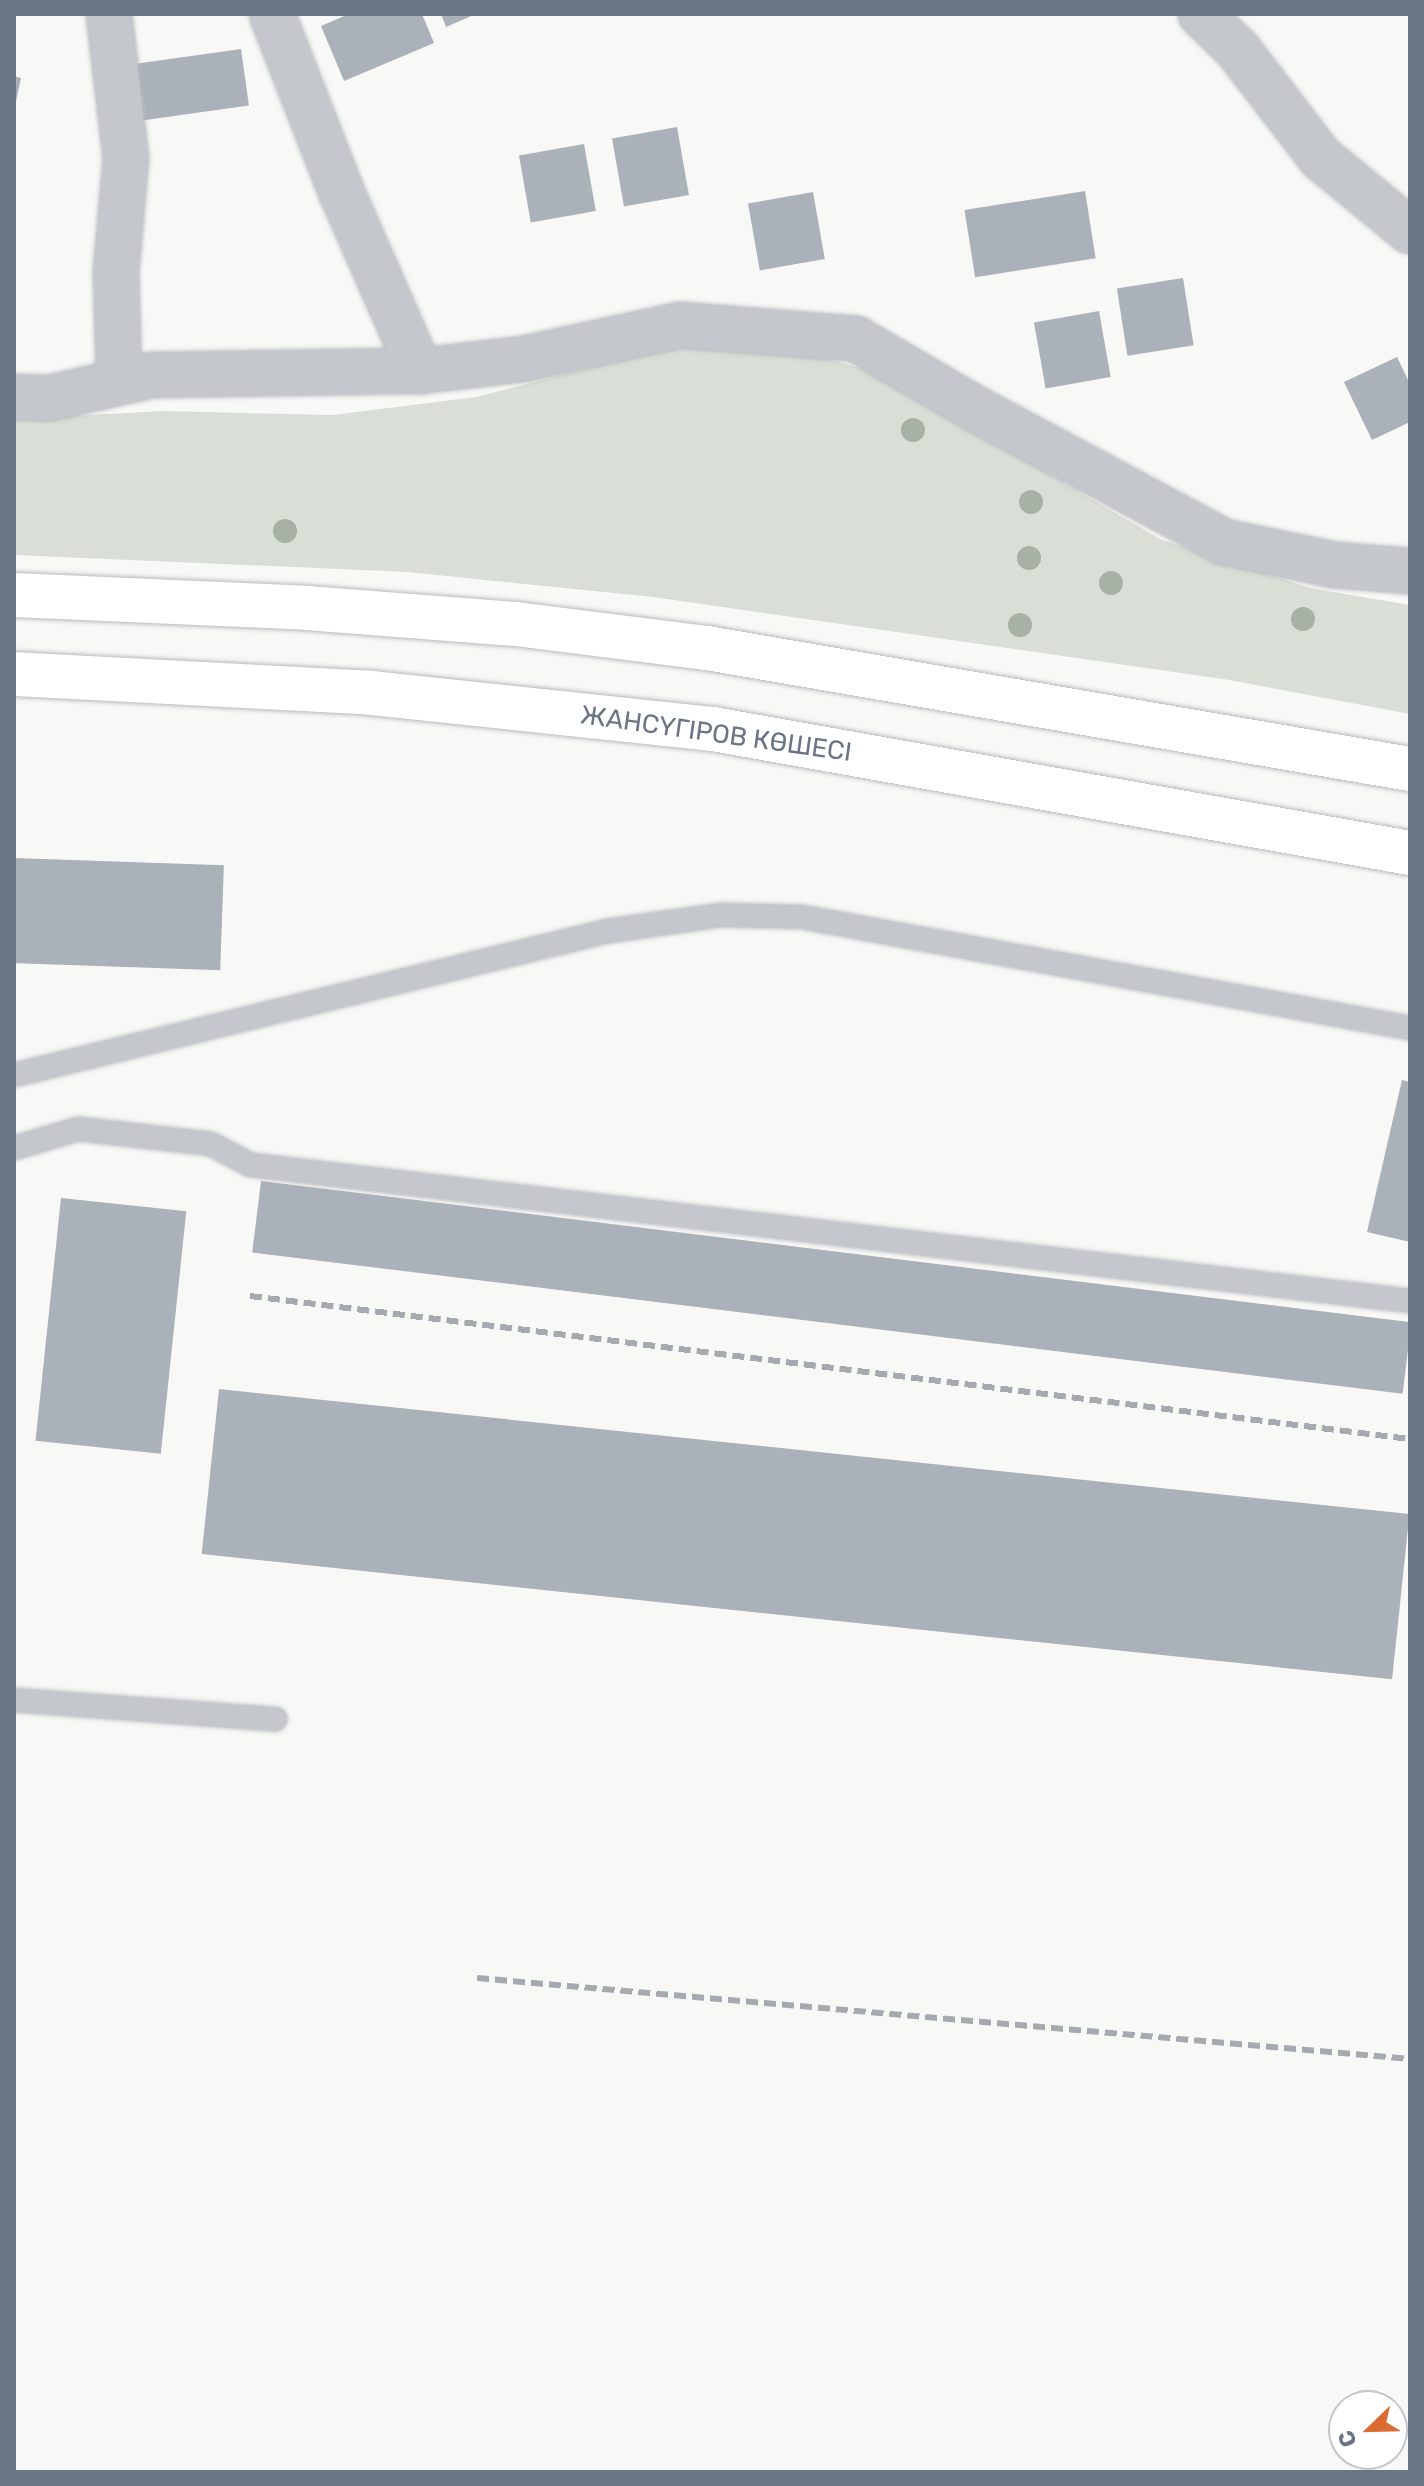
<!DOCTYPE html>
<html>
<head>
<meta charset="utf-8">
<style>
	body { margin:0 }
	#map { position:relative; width:1424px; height:2486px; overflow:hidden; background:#f8f8f6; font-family:Rubik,sans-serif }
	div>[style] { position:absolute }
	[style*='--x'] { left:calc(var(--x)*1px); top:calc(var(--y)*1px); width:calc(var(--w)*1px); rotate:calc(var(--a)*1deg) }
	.green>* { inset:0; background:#d9dfd7 }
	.building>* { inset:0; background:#abb1b8; transform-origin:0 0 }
	.roads { filter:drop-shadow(0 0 2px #b7bbbf) drop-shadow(0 0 2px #b7bbbf) }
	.lane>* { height:22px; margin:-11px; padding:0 11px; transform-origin:11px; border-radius:11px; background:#c4c7cb }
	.street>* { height:44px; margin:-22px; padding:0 22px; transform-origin:22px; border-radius:22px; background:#c4c7cb }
	.primary>* { height:44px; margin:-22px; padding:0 22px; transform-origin:22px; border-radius:22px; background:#fff }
	.rail>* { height:6px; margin-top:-3px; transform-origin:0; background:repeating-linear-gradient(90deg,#a5aab0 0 12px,transparent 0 18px) }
	.trees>* { width:24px; height:24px; margin:-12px; border-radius:50%; background:#a7b1a5 }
	span { translate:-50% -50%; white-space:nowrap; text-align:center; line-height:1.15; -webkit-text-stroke:8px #fff; paint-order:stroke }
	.street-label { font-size:26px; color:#697585 }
	.frame { position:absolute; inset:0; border:16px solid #697585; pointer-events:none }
	.north { position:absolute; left:1328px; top:2390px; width:80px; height:80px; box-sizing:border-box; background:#fff; border:2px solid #c3c8ce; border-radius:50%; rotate:247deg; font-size:22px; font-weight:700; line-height:32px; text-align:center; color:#697585 }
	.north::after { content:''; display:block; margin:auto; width:28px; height:36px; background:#da6c33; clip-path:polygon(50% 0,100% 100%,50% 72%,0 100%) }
</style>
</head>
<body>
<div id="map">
	<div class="green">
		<div style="clip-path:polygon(741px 346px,814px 355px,874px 372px,1160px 539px,1310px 588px,1410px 605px,1410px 714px,1229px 680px,653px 597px,408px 572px,14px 555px,14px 419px,163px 411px,333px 415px,476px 397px,670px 347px)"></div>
	</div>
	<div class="building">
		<div style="clip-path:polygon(349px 14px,422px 14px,434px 43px,344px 81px,321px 26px)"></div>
		<div style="clip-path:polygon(441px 14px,476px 14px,446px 27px)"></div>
		<div style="left:241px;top:49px;width:57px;height:108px;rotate:82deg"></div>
		<div style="clip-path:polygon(14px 76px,21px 78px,15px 106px,14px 105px)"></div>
		<div style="left:677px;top:127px;width:69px;height:66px;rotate:80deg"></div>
		<div style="left:584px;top:144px;width:68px;height:66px;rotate:80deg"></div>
		<div style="left:1085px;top:191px;width:68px;height:122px;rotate:81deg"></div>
		<div style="left:813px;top:192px;width:68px;height:66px;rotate:80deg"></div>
		<div style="left:1183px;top:278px;width:68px;height:67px;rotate:81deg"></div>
		<div style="left:1099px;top:311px;width:67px;height:66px;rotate:80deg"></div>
		<div style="clip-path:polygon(1397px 357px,1410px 384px,1410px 422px,1372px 440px,1344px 382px)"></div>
		<div style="left:14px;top:858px;width:210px;height:105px;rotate:2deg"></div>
		<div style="clip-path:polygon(1402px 1080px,1410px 1082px,1410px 1242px,1367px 1232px)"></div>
		<div style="left:261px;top:1181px;width:1159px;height:72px;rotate:7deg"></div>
		<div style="left:61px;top:1198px;width:126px;height:244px;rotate:6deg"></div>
		<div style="left:219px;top:1389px;width:1197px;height:166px;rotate:6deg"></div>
	</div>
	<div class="roads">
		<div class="lane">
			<div style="--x:14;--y:1075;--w:611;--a:-13.63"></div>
			<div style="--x:608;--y:931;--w:113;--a:-8.1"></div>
			<div style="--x:720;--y:915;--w:82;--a:1.4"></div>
			<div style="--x:802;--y:917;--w:618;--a:10.35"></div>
			<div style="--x:14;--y:1148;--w:67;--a:-16.5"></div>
			<div style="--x:78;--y:1129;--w:134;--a:6.4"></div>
			<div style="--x:211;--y:1144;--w:45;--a:27.7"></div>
			<div style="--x:251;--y:1165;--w:1167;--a:6.69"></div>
			<div style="--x:14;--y:1700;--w:262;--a:4.2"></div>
		</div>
		<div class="street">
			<div style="--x:109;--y:14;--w:145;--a:83.3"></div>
			<div style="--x:126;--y:158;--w:114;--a:95"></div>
			<div style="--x:116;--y:272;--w:108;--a:88.4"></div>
			<div style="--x:272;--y:14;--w:190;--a:68.7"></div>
			<div style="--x:341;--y:191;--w:197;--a:66.3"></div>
			<div style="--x:1201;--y:14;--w:52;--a:44.2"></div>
			<div style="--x:1238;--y:50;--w:136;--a:52.5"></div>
			<div style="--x:1321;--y:158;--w:115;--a:39.4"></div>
			<div style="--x:14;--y:397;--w:36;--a:2"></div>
			<div style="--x:50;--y:398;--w:104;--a:-12.8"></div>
			<div style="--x:151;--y:375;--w:269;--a:-0.9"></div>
			<div style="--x:420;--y:371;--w:105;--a:-6.6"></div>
			<div style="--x:524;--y:359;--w:160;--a:-12.3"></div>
			<div style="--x:680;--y:325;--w:177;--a:4.5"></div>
			<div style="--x:856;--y:339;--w:139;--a:30.3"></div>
			<div style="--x:976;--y:409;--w:281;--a:28.2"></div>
			<div style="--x:1224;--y:542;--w:112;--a:11.8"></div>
			<div style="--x:1334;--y:565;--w:76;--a:4.5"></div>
		</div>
		<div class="primary">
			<div style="--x:14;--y:595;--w:293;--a:2.5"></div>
			<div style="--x:307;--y:608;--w:210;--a:4.4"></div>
			<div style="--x:516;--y:624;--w:193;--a:7.2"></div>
			<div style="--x:707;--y:648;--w:713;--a:9.77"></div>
			<div style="--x:14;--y:674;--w:358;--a:3"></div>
			<div style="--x:371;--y:693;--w:344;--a:6"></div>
			<div style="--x:713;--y:729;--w:708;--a:10.09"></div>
		</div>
	</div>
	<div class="rail">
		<div style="--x:250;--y:1296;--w:1169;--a:7.03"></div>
		<div style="--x:477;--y:1978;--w:937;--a:4.96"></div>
	</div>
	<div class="trees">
		<div style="left:913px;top:430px"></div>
		<div style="left:1031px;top:502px"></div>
		<div style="left:285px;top:531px"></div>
		<div style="left:1029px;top:558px"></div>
		<div style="left:1111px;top:583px"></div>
		<div style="left:1303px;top:619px"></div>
		<div style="left:1020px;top:625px"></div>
	</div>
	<div class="street-label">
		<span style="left:716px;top:734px;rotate:8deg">ЖАНСҮГІРОВ КӨШЕСІ</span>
	</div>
	<div class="frame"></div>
	<div class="north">С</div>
</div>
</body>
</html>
